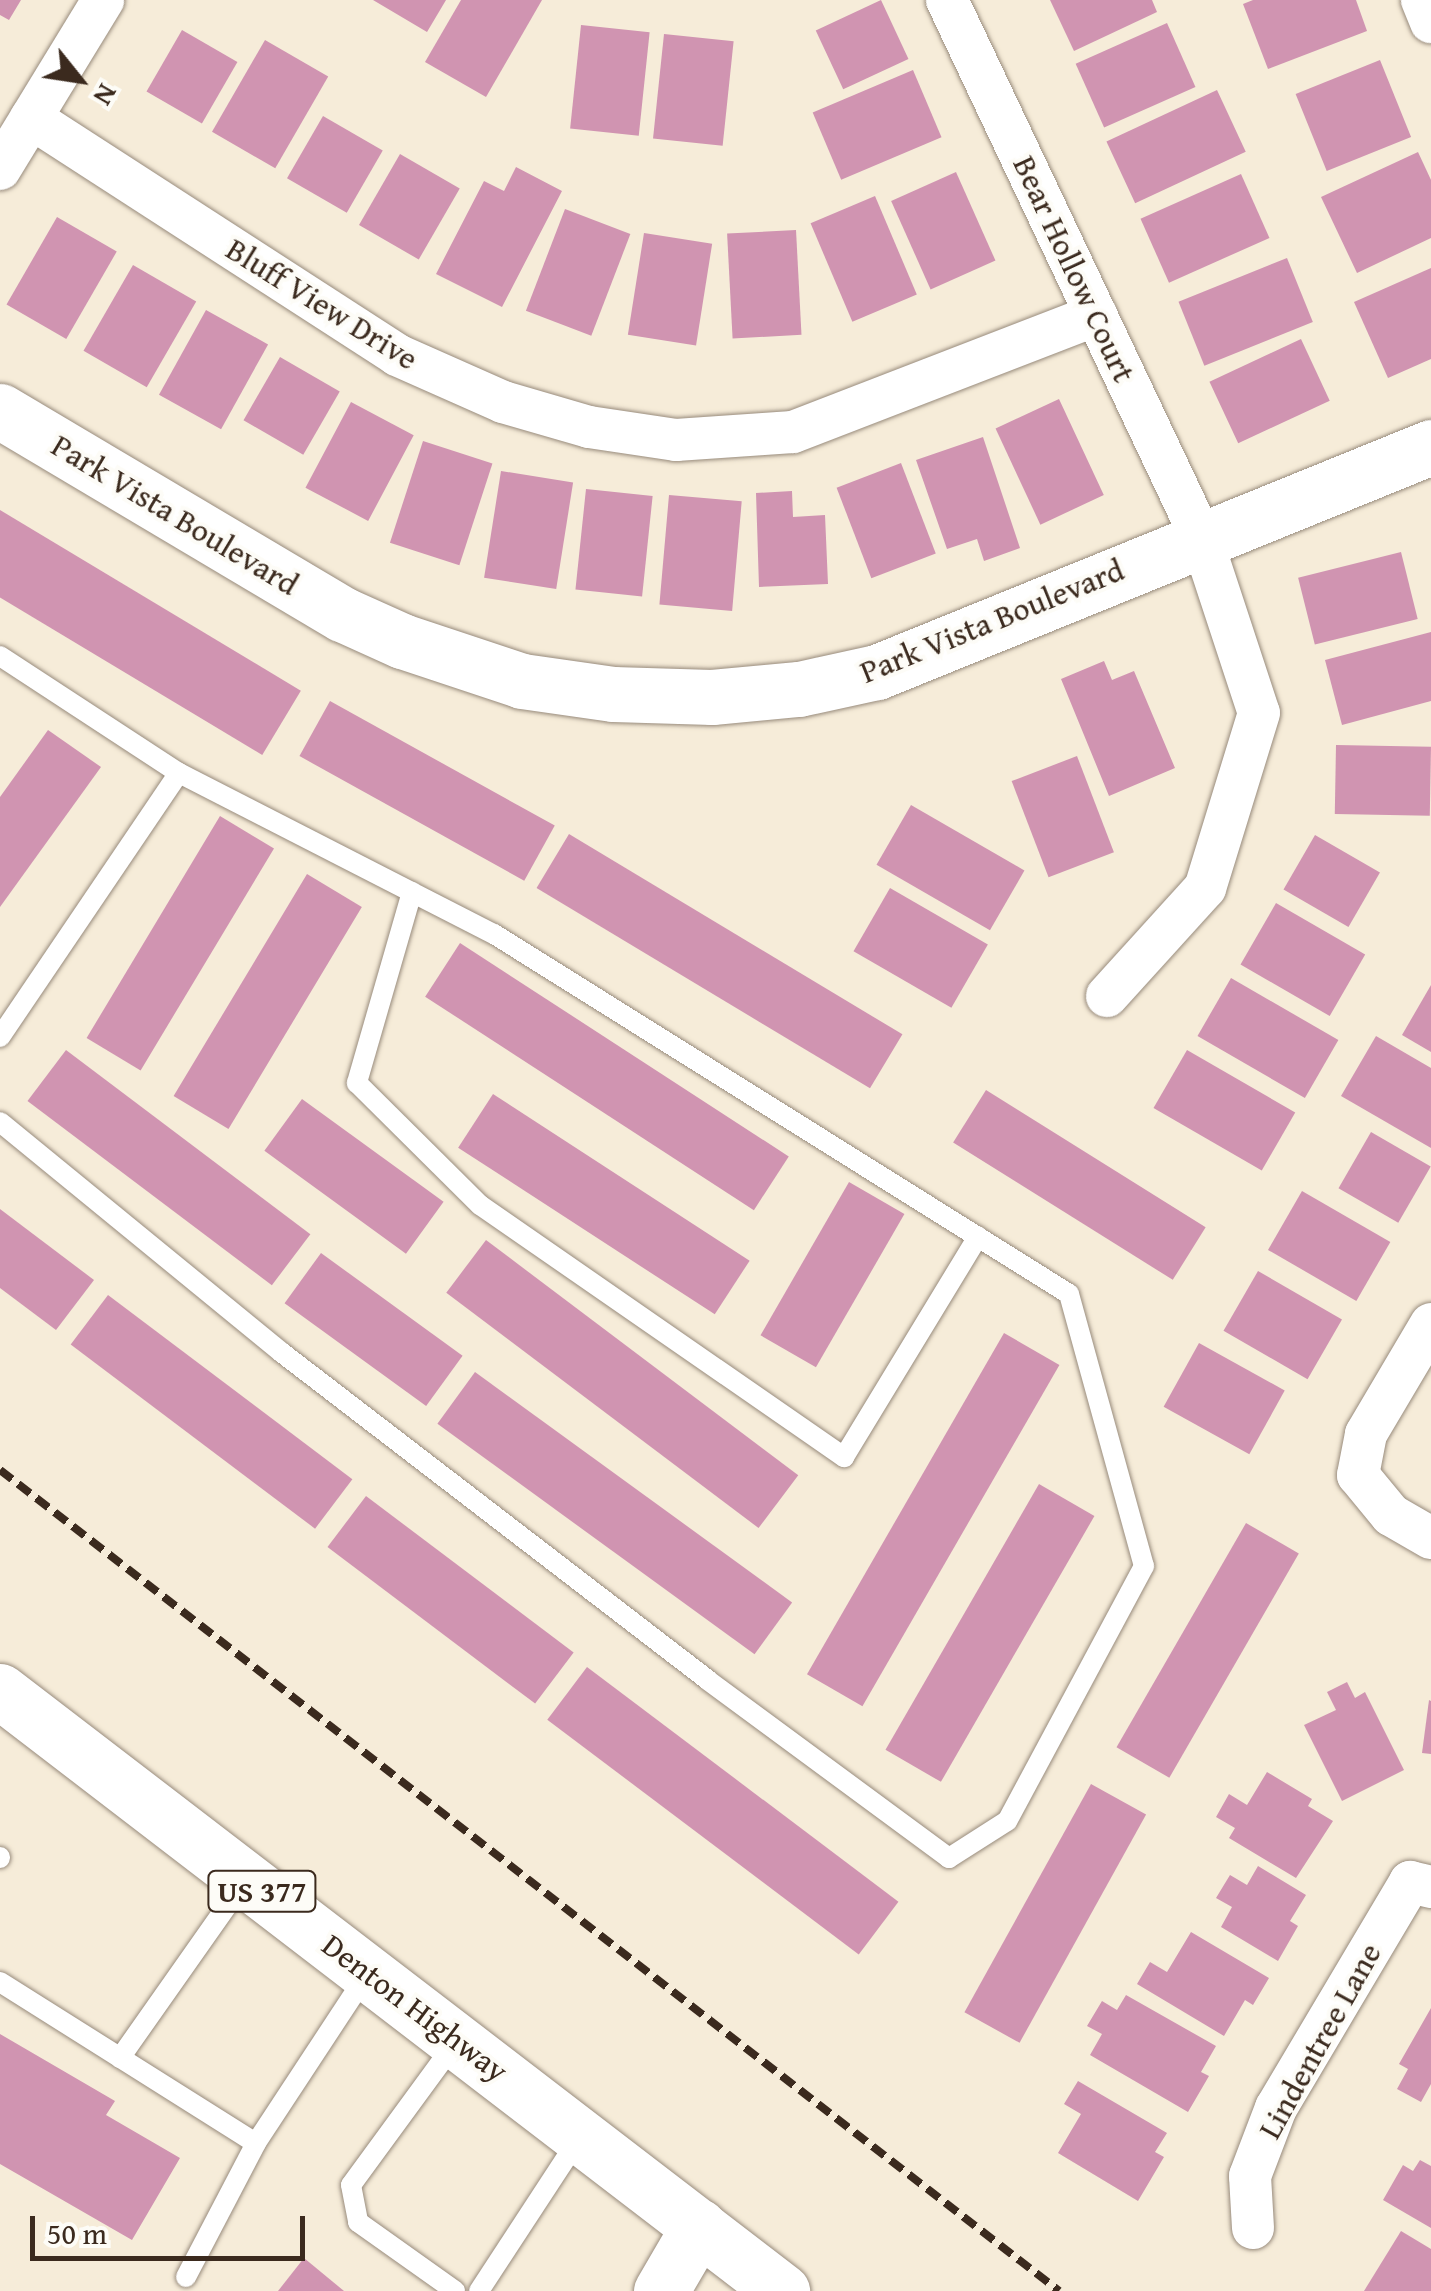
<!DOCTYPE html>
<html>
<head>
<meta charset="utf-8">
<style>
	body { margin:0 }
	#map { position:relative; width:1431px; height:2291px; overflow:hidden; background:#f6ecd9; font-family:"Gentium Book Plus",serif }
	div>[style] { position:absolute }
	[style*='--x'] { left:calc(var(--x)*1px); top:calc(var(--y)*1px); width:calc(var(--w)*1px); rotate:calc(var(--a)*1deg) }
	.building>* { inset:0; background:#d094b1; transform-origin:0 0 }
	.roads { filter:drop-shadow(0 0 2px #988b7c) drop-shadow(0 0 2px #988b7c) }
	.lane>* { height:20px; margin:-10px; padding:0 10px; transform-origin:10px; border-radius:10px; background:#fff }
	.street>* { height:42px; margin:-21px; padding:0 21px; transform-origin:21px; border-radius:21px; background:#fff }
	.secondary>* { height:55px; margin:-27.5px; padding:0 27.5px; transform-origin:27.5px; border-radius:27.5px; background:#fff }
	.primary>* { height:55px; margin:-27.5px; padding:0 27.5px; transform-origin:27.5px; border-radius:27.5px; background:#fff }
	.rail>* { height:8px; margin-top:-4px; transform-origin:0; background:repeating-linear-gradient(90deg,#3b2a1e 0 15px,transparent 0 23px) }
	span { translate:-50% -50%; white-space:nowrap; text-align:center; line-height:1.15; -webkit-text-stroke:8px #fdfcf7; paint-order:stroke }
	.shield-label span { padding:2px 8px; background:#fdfcf7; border:2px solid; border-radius:8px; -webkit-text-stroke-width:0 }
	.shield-label { font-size:30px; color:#3b2a1e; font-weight:700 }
	.street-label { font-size:32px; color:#3b2a1e }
	.north { position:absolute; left:30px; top:30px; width:100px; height:100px; -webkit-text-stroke:8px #fdfcf7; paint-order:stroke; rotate:120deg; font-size:28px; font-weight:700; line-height:40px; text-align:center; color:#3b2a1e }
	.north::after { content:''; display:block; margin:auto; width:35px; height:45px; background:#3b2a1e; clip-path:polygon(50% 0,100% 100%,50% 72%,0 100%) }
	.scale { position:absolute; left:30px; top:2216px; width:275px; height:45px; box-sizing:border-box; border:5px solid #3b2a1e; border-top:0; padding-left:12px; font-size:30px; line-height:35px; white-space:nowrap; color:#3b2a1e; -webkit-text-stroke:8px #fdfcf7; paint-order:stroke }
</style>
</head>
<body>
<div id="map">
	<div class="building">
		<div style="clip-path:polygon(0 0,21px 0,9px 20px,0 15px)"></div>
		<div style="clip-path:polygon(373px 0,446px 0,427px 32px)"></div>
		<div style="clip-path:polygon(461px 0,542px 0,486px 97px,425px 62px)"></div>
		<div style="left:881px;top:0;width:65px;height:72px;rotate:65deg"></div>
		<div style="clip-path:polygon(1050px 0,1152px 0,1157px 12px,1074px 51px)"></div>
		<div style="clip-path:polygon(1253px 0,1356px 0,1367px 31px,1268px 69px,1243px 4px)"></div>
		<div style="left:1167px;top:23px;width:70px;height:100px;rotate:66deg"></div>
		<div style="left:581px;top:25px;width:69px;height:104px;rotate:6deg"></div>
		<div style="left:182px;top:30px;width:64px;height:71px;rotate:30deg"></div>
		<div style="left:664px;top:34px;width:70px;height:105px;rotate:6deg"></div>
		<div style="left:265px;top:40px;width:73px;height:106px;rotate:30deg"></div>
		<div style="left:1380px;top:60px;width:83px;height:91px;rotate:68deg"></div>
		<div style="left:913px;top:70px;width:73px;height:109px;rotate:67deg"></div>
		<div style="left:1217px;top:90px;width:68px;height:122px;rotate:65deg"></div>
		<div style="left:323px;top:116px;width:69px;height:72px;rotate:30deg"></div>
		<div style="clip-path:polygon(1418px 152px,1431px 180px,1431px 238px,1357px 273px,1321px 197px)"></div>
		<div style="left:400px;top:154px;width:69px;height:82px;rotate:30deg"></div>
		<div style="clip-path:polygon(516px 167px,562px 191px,502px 307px,436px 274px,484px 181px,504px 191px)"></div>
		<div style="left:956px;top:172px;width:97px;height:71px;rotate:66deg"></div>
		<div style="left:1241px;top:174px;width:70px;height:110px;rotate:66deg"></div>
		<div style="left:875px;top:196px;width:107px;height:70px;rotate:67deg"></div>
		<div style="left:565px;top:209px;width:70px;height:109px;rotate:21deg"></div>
		<div style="left:57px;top:217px;width:69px;height:101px;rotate:30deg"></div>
		<div style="left:796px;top:230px;width:105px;height:69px;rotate:87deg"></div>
		<div style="left:644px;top:233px;width:69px;height:103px;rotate:9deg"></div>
		<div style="left:1287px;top:258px;width:69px;height:117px;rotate:68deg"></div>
		<div style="left:133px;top:265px;width:73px;height:99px;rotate:30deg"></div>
		<div style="clip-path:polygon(1431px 268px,1431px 359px,1388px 378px,1354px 302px)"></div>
		<div style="left:206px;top:310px;width:71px;height:97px;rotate:29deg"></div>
		<div style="left:1301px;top:339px;width:68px;height:101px;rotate:65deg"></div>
		<div style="left:280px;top:357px;width:69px;height:73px;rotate:30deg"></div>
		<div style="left:1059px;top:399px;width:106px;height:70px;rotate:65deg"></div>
		<div style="left:351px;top:402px;width:71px;height:97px;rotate:28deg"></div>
		<div style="clip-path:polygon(983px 437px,1020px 548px,984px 561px,977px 539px,947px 549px,916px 460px)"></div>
		<div style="left:423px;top:441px;width:73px;height:107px;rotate:18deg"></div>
		<div style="left:901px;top:463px;width:97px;height:69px;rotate:69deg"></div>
		<div style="left:501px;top:471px;width:73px;height:108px;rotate:9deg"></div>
		<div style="left:586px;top:489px;width:67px;height:101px;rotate:6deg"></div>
		<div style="clip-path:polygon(792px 491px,793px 517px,825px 515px,828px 584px,759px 587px,756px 493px)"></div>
		<div style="left:669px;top:495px;width:73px;height:110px;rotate:5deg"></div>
		<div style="left:0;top:510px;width:351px;height:75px;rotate:31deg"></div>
		<div style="left:1401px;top:552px;width:69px;height:106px;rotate:76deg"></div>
		<div style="clip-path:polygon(1431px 632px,1431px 701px,1342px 725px,1325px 660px)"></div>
		<div style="clip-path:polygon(1104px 661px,1112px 680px,1134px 671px,1175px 768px,1109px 796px,1061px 679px)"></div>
		<div style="left:330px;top:701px;width:257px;height:63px;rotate:29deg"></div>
		<div style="clip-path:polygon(48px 730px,101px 767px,0 907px,0 797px)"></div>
		<div style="left:1336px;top:745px;width:95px;height:69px;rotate:1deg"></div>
		<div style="left:1077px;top:756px;width:103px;height:70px;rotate:69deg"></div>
		<div style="left:911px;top:805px;width:131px;height:69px;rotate:30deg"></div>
		<div style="left:220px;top:816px;width:63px;height:259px;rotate:31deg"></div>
		<div style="left:569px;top:834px;width:389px;height:63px;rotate:31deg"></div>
		<div style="left:1315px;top:835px;width:75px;height:63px;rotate:30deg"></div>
		<div style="left:307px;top:874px;width:64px;height:259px;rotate:31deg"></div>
		<div style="left:890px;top:888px;width:113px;height:73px;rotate:30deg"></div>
		<div style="left:1276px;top:903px;width:103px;height:71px;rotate:30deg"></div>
		<div style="left:460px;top:943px;width:392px;height:64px;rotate:33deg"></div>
		<div style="left:1231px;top:978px;width:124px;height:67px;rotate:30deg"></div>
		<div style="clip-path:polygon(1431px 985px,1431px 1052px,1402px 1035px)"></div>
		<div style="clip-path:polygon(1376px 1036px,1431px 1068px,1431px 1148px,1341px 1096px)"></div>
		<div style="left:66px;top:1050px;width:306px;height:64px;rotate:37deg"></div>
		<div style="left:1187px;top:1050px;width:125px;height:67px;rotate:30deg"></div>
		<div style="left:986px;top:1090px;width:259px;height:62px;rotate:32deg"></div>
		<div style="left:493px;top:1094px;width:306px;height:64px;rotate:33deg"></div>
		<div style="left:302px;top:1099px;width:175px;height:64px;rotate:36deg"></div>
		<div style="left:1371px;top:1132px;width:69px;height:65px;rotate:30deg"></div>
		<div style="left:849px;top:1182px;width:64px;height:177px;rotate:30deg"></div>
		<div style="left:1302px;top:1191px;width:102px;height:68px;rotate:30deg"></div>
		<div style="clip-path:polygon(0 1209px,94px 1280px,56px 1330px,0 1288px)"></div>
		<div style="left:486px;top:1240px;width:391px;height:66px;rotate:37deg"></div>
		<div style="left:321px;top:1253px;width:175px;height:62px;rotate:36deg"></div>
		<div style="left:1258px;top:1271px;width:97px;height:69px;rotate:30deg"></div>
		<div style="left:108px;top:1295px;width:306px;height:62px;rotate:37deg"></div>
		<div style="left:1004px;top:1333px;width:64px;height:394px;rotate:30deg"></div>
		<div style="left:1199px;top:1343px;width:98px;height:73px;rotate:29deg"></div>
		<div style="left:475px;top:1372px;width:392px;height:64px;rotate:36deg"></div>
		<div style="left:1039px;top:1484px;width:64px;height:307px;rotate:30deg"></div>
		<div style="left:366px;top:1496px;width:260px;height:64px;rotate:37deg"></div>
		<div style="left:1246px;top:1523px;width:61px;height:259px;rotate:30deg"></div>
		<div style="left:587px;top:1667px;width:390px;height:66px;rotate:37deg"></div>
		<div style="clip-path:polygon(1347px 1682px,1355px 1698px,1365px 1692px,1404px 1770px,1342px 1801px,1304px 1725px,1336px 1710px,1327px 1692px)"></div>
		<div style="clip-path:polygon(1429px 1700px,1431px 1701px,1431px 1754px,1422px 1753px)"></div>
		<div style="clip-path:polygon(1267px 1772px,1312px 1799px,1308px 1806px,1333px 1821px,1296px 1878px,1229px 1838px,1235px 1828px,1216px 1817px,1229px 1794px,1247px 1805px)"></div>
		<div style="left:1091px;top:1784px;width:63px;height:261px;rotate:29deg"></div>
		<div style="clip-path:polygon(1258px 1866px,1306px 1895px,1290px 1921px,1298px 1926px,1278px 1961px,1221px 1927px,1232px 1907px,1216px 1898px,1230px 1875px,1247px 1885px)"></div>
		<div style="clip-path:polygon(1191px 1932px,1269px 1978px,1253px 2005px,1245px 2000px,1224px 2036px,1137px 1984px,1150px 1962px,1167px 1972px)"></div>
		<div style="clip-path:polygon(1126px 1995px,1216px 2046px,1201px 2072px,1209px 2076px,1188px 2112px,1090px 2055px,1102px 2034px,1087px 2026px,1102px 2001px,1117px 2010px)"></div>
		<div style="clip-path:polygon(1431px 2008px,1431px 2084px,1421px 2102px,1397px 2089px,1408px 2069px,1399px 2064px)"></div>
		<div style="clip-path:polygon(0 2034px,115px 2101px,106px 2115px,180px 2158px,132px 2240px,0 2164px)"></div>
		<div style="clip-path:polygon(1078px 2081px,1167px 2133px,1155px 2152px,1164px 2157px,1138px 2201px,1058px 2153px,1081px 2114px,1064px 2104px)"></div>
		<div style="clip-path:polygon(1420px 2160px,1431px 2166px,1431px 2228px,1383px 2200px,1403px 2165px,1413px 2171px)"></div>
		<div style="clip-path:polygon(1401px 2231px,1431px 2249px,1431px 2291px,1364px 2291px)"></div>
		<div style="clip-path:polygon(304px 2258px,344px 2291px,278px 2291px)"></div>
	</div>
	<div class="roads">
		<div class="lane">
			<div style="--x:0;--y:656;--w:214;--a:33.2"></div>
			<div style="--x:179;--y:773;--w:354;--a:27.1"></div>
			<div style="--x:494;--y:934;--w:678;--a:32.05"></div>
			<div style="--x:1069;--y:1294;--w:282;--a:74.6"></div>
			<div style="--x:1144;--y:1566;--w:289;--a:118.2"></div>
			<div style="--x:1007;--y:1821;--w:69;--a:147.5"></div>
			<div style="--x:949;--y:1858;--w:300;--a:-143.6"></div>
			<div style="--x:708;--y:1680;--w:538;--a:-142.47"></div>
			<div style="--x:281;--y:1352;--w:363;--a:-140.7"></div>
			<div style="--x:412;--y:892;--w:199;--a:106.1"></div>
			<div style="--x:357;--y:1083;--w:173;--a:44.8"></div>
			<div style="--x:480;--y:1205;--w:443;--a:34.7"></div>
			<div style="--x:844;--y:1457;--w:258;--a:-58.7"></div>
			<div style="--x:0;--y:1037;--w:319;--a:-55.9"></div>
			<div style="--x:0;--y:1858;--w:1;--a:-90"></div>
			<div style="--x:0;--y:1982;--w:302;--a:32.2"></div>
			<div style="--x:455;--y:2043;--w:176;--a:126.2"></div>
			<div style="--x:351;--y:2185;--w:38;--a:79"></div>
			<div style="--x:358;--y:2222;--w:119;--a:35.4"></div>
			<div style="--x:120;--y:2058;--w:218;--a:-54.9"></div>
			<div style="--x:186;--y:2277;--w:151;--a:-62.4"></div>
			<div style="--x:256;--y:2143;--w:202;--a:-56.7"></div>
			<div style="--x:479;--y:2291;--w:183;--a:-56.8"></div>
		</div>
		<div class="street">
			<div style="--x:947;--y:0;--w:594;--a:64.69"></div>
			<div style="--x:1201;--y:537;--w:185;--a:71.8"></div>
			<div style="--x:1259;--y:713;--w:183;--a:107.1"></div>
			<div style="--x:1205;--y:888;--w:146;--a:132.2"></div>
			<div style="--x:1422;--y:0;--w:24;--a:68"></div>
			<div style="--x:31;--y:118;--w:436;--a:32.9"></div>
			<div style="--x:397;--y:355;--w:116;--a:23.9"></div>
			<div style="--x:503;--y:402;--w:90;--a:16.2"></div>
			<div style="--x:589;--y:427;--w:88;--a:8.5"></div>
			<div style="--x:676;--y:440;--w:117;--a:-3.9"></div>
			<div style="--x:793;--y:432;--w:325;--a:-21.1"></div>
			<div style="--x:0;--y:169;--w:198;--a:-58.6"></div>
			<div style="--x:1431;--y:1324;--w:128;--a:120.6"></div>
			<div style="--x:1366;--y:1434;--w:42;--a:101"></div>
			<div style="--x:1358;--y:1475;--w:52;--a:50.5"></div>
			<div style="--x:1391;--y:1515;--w:46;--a:29.9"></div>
			<div style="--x:1253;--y:2228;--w:52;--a:-93.3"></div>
			<div style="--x:1250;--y:2176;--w:73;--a:-69.1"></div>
			<div style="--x:1276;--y:2108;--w:263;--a:-59.3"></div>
			<div style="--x:1410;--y:1882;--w:22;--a:13"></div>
		</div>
		<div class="secondary">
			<div style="--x:0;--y:411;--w:398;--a:30.7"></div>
			<div style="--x:342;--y:614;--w:66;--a:24.2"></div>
			<div style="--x:402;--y:641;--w:126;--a:18.4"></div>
			<div style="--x:522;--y:681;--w:92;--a:8.1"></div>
			<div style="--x:613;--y:694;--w:99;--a:1.7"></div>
			<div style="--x:712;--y:697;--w:87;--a:-5.3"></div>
			<div style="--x:799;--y:689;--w:80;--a:-12.3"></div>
			<div style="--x:877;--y:672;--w:598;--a:-22.1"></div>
			<div style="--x:661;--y:2291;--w:75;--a:-59.7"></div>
		</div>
		<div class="primary">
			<div style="--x:0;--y:1691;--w:986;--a:37.5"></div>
		</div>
	</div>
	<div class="rail">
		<div style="--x:0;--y:1470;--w:1340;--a:37.78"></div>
	</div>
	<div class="shield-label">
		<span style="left:262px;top:1891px">US 377</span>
	</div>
	<div class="street-label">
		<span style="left:1074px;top:269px;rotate:65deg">Bear Hollow Court</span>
		<span style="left:322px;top:304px;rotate:32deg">Bluff View Drive</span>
		<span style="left:175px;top:515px;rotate:31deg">Park Vista Boulevard</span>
		<span style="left:992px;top:621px;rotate:-22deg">Park Vista Boulevard</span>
		<span style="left:415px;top:2008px;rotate:37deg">Denton Highway</span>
		<span style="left:1320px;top:2041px;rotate:-61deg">Lindentree Lane</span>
	</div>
	<div class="north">N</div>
	<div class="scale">50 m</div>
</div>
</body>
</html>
